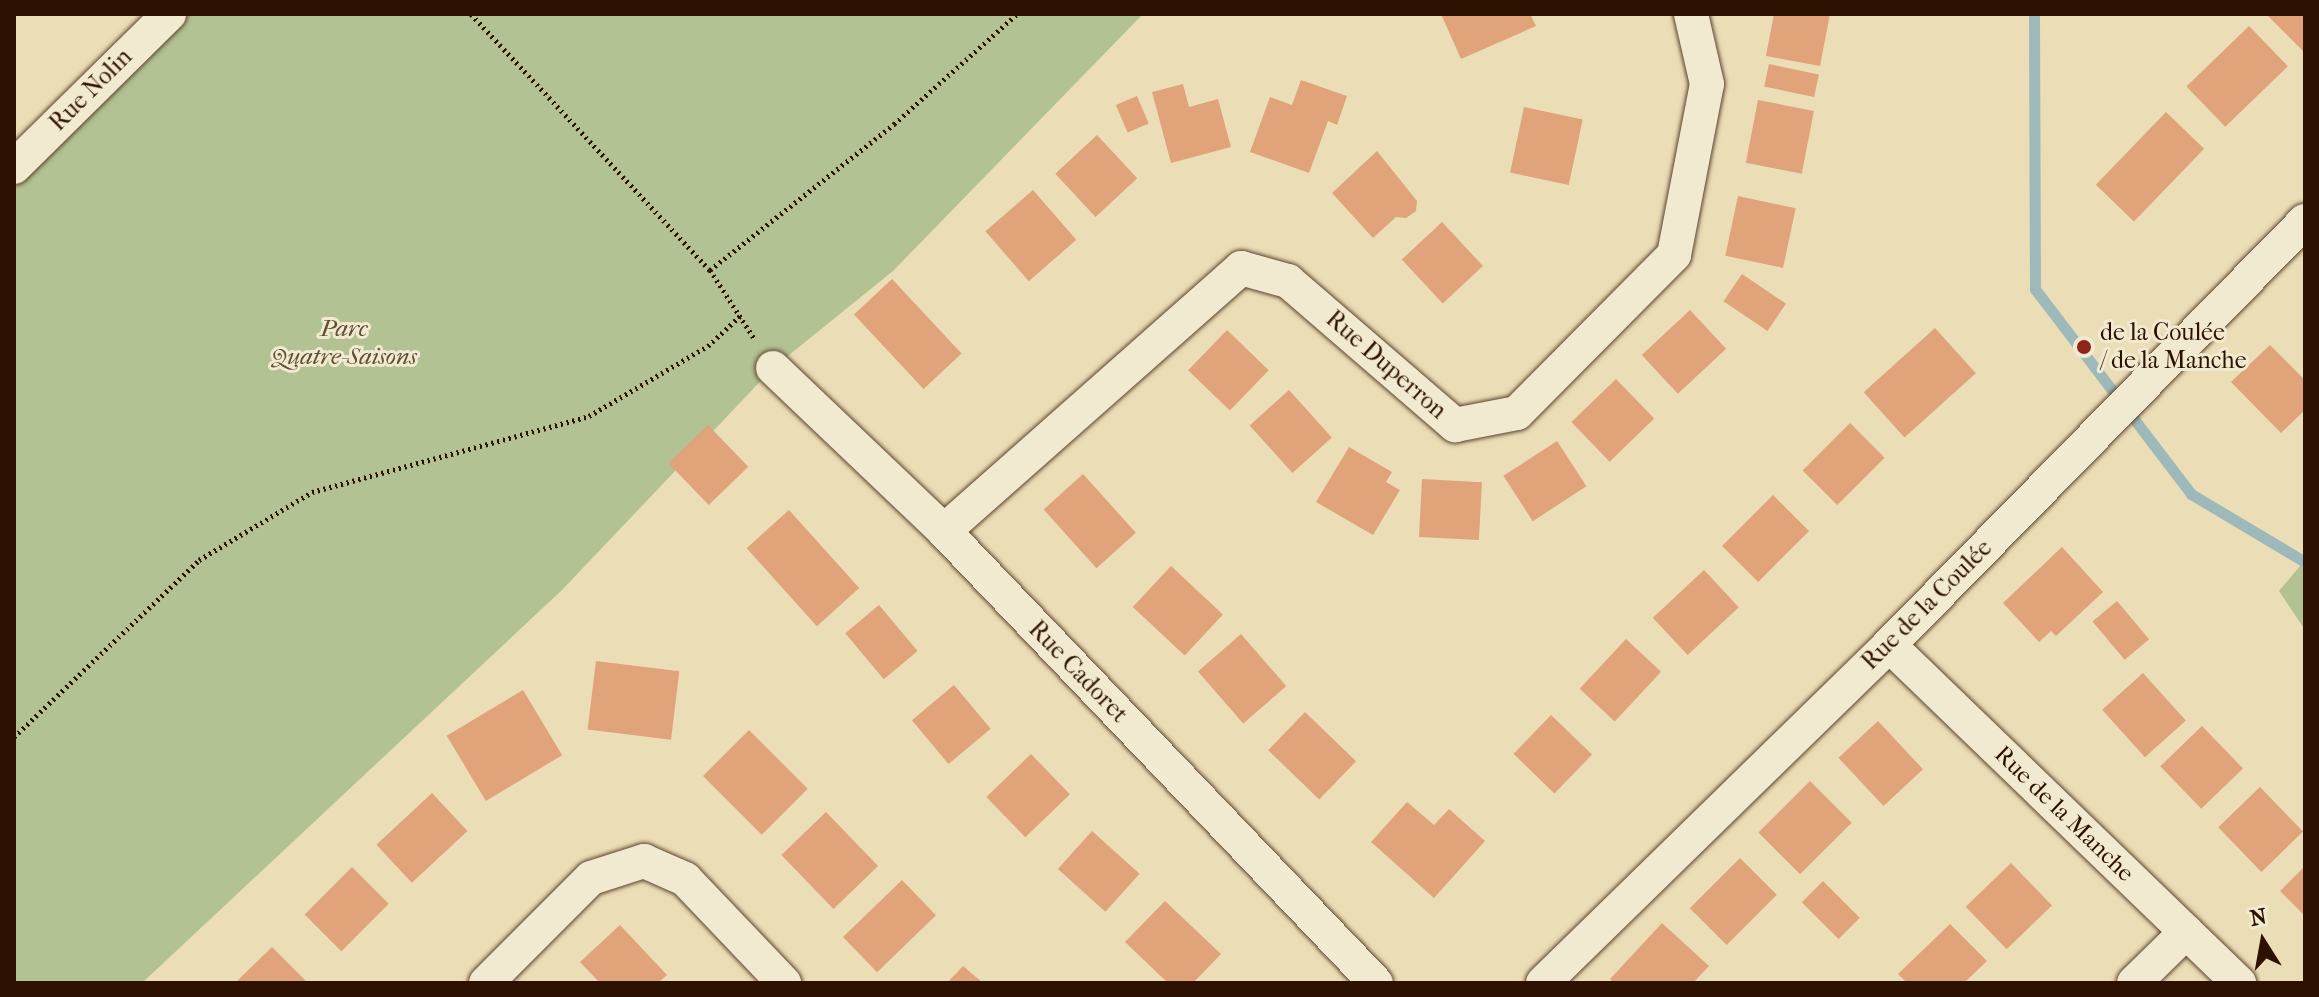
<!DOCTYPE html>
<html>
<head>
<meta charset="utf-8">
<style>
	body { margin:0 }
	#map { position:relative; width:2319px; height:997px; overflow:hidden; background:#ebdeb6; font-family:"IM FELL French Canon",serif }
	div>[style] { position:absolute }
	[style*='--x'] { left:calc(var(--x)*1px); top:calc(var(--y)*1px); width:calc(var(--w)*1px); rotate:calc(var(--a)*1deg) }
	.green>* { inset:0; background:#b2c292 }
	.stream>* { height:11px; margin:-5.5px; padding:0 5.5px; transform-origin:5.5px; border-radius:5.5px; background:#9eb9b9 }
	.building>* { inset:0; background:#e0a37a; transform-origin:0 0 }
	.path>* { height:5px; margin-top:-2.5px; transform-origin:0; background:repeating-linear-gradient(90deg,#2d1100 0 2px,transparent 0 6px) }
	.roads { filter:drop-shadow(0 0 2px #5c442e) drop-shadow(0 0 2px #5c442e) }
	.minor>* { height:34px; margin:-17px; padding:0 17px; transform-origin:17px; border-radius:17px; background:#f2ead0 }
	.dots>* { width:22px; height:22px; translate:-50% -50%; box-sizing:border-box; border:4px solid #f2ead0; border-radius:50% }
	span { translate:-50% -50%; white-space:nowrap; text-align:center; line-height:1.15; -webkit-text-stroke:6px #f2ead0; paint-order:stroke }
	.street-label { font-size:24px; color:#2d1100 }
	.park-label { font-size:24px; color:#5c4f33; font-style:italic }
	.poi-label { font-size:24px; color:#2d1100 }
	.left { translate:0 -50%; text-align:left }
	.frame { position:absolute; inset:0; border:16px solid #2d1100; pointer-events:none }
	.north { position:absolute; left:2223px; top:901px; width:80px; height:80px; -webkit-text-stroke:6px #f2ead0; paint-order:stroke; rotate:349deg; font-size:22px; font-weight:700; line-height:32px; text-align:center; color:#2d1100 }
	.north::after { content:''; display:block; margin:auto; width:28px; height:36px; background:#2d1100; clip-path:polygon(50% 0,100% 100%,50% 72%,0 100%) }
</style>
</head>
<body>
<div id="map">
	<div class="green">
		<div style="clip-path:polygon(169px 14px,1143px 14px,893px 271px,773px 368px,562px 590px,142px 983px,14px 983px,14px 167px)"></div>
		<div style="clip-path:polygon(2305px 560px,2305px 630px,2279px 591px)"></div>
	</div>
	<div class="stream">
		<div style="--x:2034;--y:14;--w:275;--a:89.8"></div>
		<div style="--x:2035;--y:289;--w:258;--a:52.7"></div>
		<div style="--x:2191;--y:494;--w:133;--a:30.8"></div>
	</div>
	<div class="building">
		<div style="clip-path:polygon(1441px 14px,1530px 14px,1536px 26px,1461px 59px)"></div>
		<div style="clip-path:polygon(1774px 14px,1830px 14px,1820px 66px,1766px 56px)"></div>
		<div style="clip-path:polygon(2271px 14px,2305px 14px,2303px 51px,2268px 16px)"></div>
		<div style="left:2249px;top:26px;width:56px;height:87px;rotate:46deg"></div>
		<div style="left:1769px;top:64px;width:51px;height:23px;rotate:12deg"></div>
		<div style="clip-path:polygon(1301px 80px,1347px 96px,1337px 125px,1328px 121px,1309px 173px,1250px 152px,1270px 97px,1292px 105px)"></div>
		<div style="clip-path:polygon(1183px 84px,1189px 107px,1218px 99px,1231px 147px,1171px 163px,1152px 92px)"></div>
		<div style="left:1137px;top:96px;width:30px;height:23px;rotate:67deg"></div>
		<div style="left:1758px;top:100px;width:57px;height:64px;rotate:11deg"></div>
		<div style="left:1524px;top:107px;width:60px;height:67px;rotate:12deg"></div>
		<div style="left:2166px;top:112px;width:53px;height:101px;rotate:44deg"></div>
		<div style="left:1097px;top:135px;width:59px;height:57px;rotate:47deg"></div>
		<div style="clip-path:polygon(1377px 151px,1417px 201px,1416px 211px,1406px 218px,1396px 217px,1373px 238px,1332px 193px)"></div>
		<div style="left:1033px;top:190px;width:66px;height:63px;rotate:49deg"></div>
		<div style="left:1738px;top:196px;width:59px;height:61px;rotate:12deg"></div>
		<div style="left:1442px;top:222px;width:60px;height:55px;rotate:47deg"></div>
		<div style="left:1742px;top:274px;width:53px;height:33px;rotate:34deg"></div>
		<div style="left:892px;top:279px;width:102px;height:52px;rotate:47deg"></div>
		<div style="left:1690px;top:310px;width:53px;height:66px;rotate:47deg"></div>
		<div style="left:1935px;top:328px;width:61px;height:96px;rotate:48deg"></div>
		<div style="left:1227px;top:330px;width:58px;height:56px;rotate:44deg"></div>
		<div style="clip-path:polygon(2270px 345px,2305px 380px,2305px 410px,2281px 433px,2231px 382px)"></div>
		<div style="left:1616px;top:379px;width:55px;height:62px;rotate:46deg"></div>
		<div style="left:1289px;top:390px;width:64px;height:53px;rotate:48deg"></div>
		<div style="left:1850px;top:423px;width:49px;height:67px;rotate:45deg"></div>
		<div style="left:708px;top:425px;width:58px;height:55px;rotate:46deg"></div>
		<div style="left:1557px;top:441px;width:54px;height:64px;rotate:57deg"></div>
		<div style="clip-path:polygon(1349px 447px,1392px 472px,1386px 482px,1400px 490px,1373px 535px,1316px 502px)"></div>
		<div style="left:1083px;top:474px;width:79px;height:53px;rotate:48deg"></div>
		<div style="left:1422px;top:479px;width:60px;height:58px;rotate:3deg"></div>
		<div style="left:1773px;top:495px;width:51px;height:72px;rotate:45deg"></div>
		<div style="left:789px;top:510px;width:105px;height:57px;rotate:48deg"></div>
		<div style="clip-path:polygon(2062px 547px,2103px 592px,2056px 636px,2051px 631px,2039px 642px,2003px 603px)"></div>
		<div style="left:1171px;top:566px;width:71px;height:56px;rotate:43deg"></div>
		<div style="left:1704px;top:570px;width:51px;height:70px;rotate:47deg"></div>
		<div style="left:2117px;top:601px;width:50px;height:32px;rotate:50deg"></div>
		<div style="left:879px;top:605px;width:60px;height:44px;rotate:50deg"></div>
		<div style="left:1241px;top:634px;width:69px;height:57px;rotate:49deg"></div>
		<div style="left:1626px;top:639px;width:48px;height:68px;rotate:43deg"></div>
		<div style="left:596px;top:661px;width:84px;height:69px;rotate:7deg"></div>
		<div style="left:2143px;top:673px;width:64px;height:55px;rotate:48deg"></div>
		<div style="left:954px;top:685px;width:57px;height:55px;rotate:50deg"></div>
		<div style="left:523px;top:690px;width:76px;height:89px;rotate:59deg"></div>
		<div style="left:1305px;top:712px;width:71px;height:53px;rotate:44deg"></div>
		<div style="left:1551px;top:715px;width:57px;height:54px;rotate:44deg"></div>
		<div style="left:1878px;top:721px;width:66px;height:54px;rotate:47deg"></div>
		<div style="left:2202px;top:726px;width:59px;height:58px;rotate:46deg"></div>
		<div style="left:749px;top:730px;width:83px;height:65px;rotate:45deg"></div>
		<div style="left:1031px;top:754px;width:56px;height:62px;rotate:46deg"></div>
		<div style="left:1810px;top:781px;width:59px;height:73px;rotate:45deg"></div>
		<div style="left:2260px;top:787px;width:62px;height:58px;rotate:46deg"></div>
		<div style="left:432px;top:793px;width:52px;height:76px;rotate:47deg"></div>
		<div style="clip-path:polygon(1407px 802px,1434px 825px,1449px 809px,1485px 841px,1434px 898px,1371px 842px)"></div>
		<div style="left:826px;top:812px;width:75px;height:62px;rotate:46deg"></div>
		<div style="left:1092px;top:831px;width:64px;height:51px;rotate:42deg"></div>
		<div style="left:1740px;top:858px;width:52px;height:71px;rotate:45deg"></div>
		<div style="left:2011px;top:863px;width:59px;height:63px;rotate:46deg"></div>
		<div style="clip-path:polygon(2305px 866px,2305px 916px,2280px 891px)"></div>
		<div style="left:352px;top:867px;width:52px;height:67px;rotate:45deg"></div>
		<div style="left:902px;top:880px;width:49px;height:82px;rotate:46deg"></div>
		<div style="left:1823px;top:881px;width:52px;height:30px;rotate:45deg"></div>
		<div style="clip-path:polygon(1165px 901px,1221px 954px,1193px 983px,1168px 983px,1125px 942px)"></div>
		<div style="clip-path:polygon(1662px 923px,1709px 966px,1693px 983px,1614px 983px,1610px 979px)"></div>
		<div style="clip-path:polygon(1950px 924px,1987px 961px,1964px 983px,1907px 983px,1898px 974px)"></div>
		<div style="clip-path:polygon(620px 925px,667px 975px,658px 983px,600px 983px,580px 962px)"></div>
		<div style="clip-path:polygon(272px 947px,308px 983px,235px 983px)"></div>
		<div style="clip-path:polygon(963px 966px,983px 983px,947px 983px)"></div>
	</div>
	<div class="path">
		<div style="--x:471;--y:14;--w:350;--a:47"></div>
		<div style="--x:710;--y:270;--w:81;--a:57.1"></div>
		<div style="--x:710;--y:270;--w:235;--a:-38.4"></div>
		<div style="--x:894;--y:124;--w:165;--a:-41.8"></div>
		<div style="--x:14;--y:737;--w:256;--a:-43.7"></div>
		<div style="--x:199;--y:560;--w:132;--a:-31"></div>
		<div style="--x:312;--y:492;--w:287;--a:-15.3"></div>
		<div style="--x:589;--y:416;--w:138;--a:-30.5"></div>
		<div style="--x:708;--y:346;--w:44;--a:-43.2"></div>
	</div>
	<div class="roads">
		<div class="minor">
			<div style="--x:14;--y:167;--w:218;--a:-44.6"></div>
			<div style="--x:773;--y:368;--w:236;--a:43.6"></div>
			<div style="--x:944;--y:531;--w:625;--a:46.3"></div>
			<div style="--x:944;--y:531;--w:397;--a:-41.5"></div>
			<div style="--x:1241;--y:268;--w:49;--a:15.5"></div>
			<div style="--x:1288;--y:281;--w:221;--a:40.8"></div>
			<div style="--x:1455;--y:425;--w:63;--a:-11"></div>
			<div style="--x:1517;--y:413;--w:223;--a:-45.2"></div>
			<div style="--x:1674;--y:255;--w:174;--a:-79.1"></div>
			<div style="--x:1707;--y:84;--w:72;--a:-102.9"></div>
			<div style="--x:1889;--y:645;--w:487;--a:44"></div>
			<div style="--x:486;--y:983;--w:148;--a:-45"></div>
			<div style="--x:591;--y:878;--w:56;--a:-17.8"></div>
			<div style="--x:644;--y:861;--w:45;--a:23.7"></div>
			<div style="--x:685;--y:879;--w:144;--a:46.4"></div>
			<div style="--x:1543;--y:983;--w:484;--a:-44.3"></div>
			<div style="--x:1889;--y:645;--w:594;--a:-45.55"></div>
			<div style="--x:2134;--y:983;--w:73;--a:-44.4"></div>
		</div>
	</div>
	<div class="dots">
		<div style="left:2084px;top:347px;background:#8f2418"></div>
	</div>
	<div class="street-label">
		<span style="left:91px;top:90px;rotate:-45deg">Rue Nolin</span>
		<span style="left:1386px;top:365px;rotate:41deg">Rue Duperron</span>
		<span style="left:1927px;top:605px;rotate:-45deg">Rue de la Coulée</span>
		<span style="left:1078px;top:672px;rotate:46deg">Rue Cadoret</span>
		<span style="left:2064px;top:814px;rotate:44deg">Rue de la Manche</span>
	</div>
	<div class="park-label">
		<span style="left:344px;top:343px">Parc<br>Quatre-Saisons</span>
	</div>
	<div class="poi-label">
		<span class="left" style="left:2100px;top:347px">de la Coulée<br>/ de la Manche</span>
	</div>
	<div class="frame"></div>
	<div class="north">N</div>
</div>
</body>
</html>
